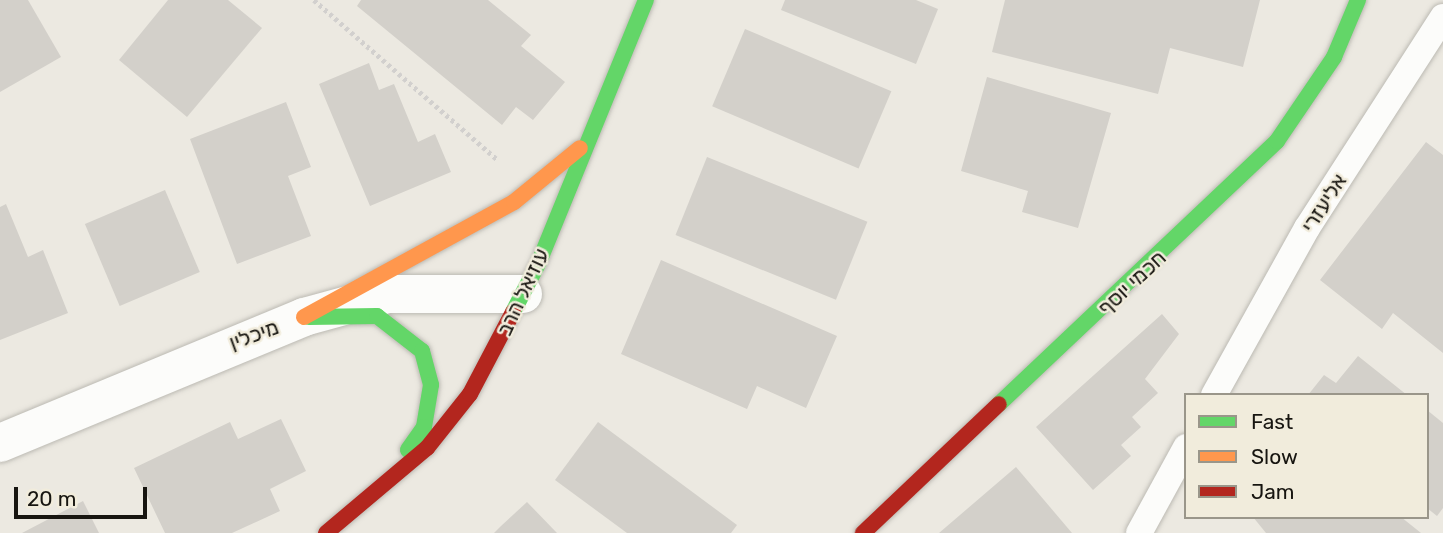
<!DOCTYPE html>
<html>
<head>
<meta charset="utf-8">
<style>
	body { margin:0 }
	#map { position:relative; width:1443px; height:533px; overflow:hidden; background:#ece9e1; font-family:Rubik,"Noto Sans Hebrew",sans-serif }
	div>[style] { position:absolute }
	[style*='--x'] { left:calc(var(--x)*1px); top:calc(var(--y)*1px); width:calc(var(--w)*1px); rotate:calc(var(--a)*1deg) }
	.building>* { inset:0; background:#d3d0ca; transform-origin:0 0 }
	.path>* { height:4.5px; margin-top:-2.25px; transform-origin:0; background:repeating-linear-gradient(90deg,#d2d0ce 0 3.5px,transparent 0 7px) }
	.roads { filter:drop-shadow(0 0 2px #bcbab3) drop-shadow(0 0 2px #bcbab3) }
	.lane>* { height:26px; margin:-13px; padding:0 13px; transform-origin:13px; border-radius:13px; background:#fcfcfa }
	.street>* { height:38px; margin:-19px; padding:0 19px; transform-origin:19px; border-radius:19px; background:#fcfcfa }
	.fast>* { height:16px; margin:-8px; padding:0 8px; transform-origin:8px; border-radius:8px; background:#63d668 }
	.slow>* { height:16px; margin:-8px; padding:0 8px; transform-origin:8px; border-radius:8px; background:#ff974d }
	.jam>* { height:16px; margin:-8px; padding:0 8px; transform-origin:8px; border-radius:8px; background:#b3261e }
	span { translate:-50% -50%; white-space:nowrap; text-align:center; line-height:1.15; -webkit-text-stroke:5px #f1ecdc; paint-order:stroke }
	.street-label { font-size:21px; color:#171510 }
	.legend { position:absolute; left:1184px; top:393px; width:245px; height:126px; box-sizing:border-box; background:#f1ecdc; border:2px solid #9a968a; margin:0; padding:9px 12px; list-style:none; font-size:21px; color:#171510 }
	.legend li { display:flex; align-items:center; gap:14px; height:35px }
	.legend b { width:35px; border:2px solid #9a968a }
	.scale { position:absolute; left:14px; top:487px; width:133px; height:32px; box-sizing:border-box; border:4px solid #171510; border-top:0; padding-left:9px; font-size:21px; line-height:24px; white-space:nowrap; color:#171510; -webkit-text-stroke:5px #f1ecdc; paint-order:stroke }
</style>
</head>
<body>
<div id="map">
	<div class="building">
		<div style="clip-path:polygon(0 0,28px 0,61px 57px,0 92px)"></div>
		<div style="clip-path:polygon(168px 0,228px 0,262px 28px,187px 117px,119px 60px)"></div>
		<div style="clip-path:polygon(361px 0,488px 0,531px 35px,521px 46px,565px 82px,533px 120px,516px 107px,502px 125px,357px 6px)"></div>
		<div style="clip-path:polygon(785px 0,916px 0,938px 9px,916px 64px,781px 10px)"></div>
		<div style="clip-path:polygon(1005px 0,1260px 0,1243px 67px,1170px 48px,1158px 94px,992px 52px)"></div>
		<div style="left:745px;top:29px;width:159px;height:84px;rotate:23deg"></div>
		<div style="clip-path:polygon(369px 63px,379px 90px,394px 84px,418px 142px,435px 134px,451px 172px,370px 206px,319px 84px)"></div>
		<div style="clip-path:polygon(987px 77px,1111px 113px,1078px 228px,1022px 212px,1028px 191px,961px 171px)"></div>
		<div style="clip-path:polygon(286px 102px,311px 167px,288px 176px,311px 236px,237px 264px,190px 139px)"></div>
		<div style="clip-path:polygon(1426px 142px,1443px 155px,1443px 353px,1393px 313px,1382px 329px,1320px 280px)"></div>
		<div style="left:707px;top:157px;width:173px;height:84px;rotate:22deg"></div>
		<div style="left:165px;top:190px;width:89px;height:87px;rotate:67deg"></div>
		<div style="clip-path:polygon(6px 204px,28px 257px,43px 250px,68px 313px,0 340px,0 207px)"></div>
		<div style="clip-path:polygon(661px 260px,837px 336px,806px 408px,757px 386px,747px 409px,621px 354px)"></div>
		<div style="clip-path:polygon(1162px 314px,1179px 334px,1145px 379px,1158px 393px,1132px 417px,1141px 427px,1121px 445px,1131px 456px,1093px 490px,1036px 427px)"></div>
		<div style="clip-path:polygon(1358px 356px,1407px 395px,1308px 395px,1324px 375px,1336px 383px)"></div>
		<div style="clip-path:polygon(1427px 410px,1443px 423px,1443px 508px,1437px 516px,1427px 508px)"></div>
		<div style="clip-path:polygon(281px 419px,306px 471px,270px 489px,280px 511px,232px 533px,165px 533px,134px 468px,230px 422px,238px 439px)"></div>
		<div style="clip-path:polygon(598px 422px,737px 525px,731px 533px,627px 533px,555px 480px)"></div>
		<div style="clip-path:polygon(1016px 467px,1072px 533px,939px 533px)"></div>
		<div style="clip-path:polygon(83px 501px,99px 533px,22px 533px)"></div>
		<div style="clip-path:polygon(527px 502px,557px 533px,494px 533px,501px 526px)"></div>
		<div style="clip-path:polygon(1253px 517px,1401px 517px,1421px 533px,1266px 533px)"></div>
	</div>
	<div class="path">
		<div style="--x:314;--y:0;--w:244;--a:41"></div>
	</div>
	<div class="roads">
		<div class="lane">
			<div style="--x:1214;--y:395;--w:191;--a:-60.9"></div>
			<div style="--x:1307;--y:228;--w:251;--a:-57.2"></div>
			<div style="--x:1139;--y:533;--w:98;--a:-61.3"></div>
		</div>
		<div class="street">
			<div style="--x:0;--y:443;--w:329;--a:-22.5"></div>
			<div style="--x:304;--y:317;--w:87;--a:-15.3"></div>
			<div style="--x:388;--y:294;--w:135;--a:0"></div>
		</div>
		<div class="fast">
			<div style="--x:513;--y:312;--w:56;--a:-62.5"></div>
			<div style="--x:539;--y:262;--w:283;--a:-67.8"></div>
			<div style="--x:309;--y:317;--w:68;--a:-0.8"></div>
			<div style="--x:377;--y:316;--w:57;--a:37.9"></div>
			<div style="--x:422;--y:351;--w:35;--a:75"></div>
			<div style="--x:431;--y:385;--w:43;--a:99.5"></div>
			<div style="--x:424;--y:427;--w:28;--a:125"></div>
			<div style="--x:999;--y:404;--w:383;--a:-43.4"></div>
			<div style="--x:1277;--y:141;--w:102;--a:-55.8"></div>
			<div style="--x:1334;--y:57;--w:62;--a:-67.2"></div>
		</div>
		<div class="slow">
			<div style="--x:304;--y:317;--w:239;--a:-28.7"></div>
			<div style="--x:514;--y:202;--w:85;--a:-39.3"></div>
		</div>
		<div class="jam">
			<div style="--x:326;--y:533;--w:132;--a:-40.1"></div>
			<div style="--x:427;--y:448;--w:69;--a:-51.5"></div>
			<div style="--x:470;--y:394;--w:93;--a:-62.3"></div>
			<div style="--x:863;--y:533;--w:187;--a:-43.5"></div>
		</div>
	</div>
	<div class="street-label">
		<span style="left:1324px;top:203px;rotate:-57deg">אליעזרי</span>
		<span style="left:1132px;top:283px;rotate:-43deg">חכמי יוסף</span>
		<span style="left:523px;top:292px;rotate:-65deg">עוזיאל הרב</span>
		<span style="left:254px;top:335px;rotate:-20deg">מיכלין</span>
	</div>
	<ul class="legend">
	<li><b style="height:9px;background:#63d668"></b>Fast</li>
	<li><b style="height:9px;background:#ff974d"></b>Slow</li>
	<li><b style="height:9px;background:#b3261e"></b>Jam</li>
	</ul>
	<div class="scale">20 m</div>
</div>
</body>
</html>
